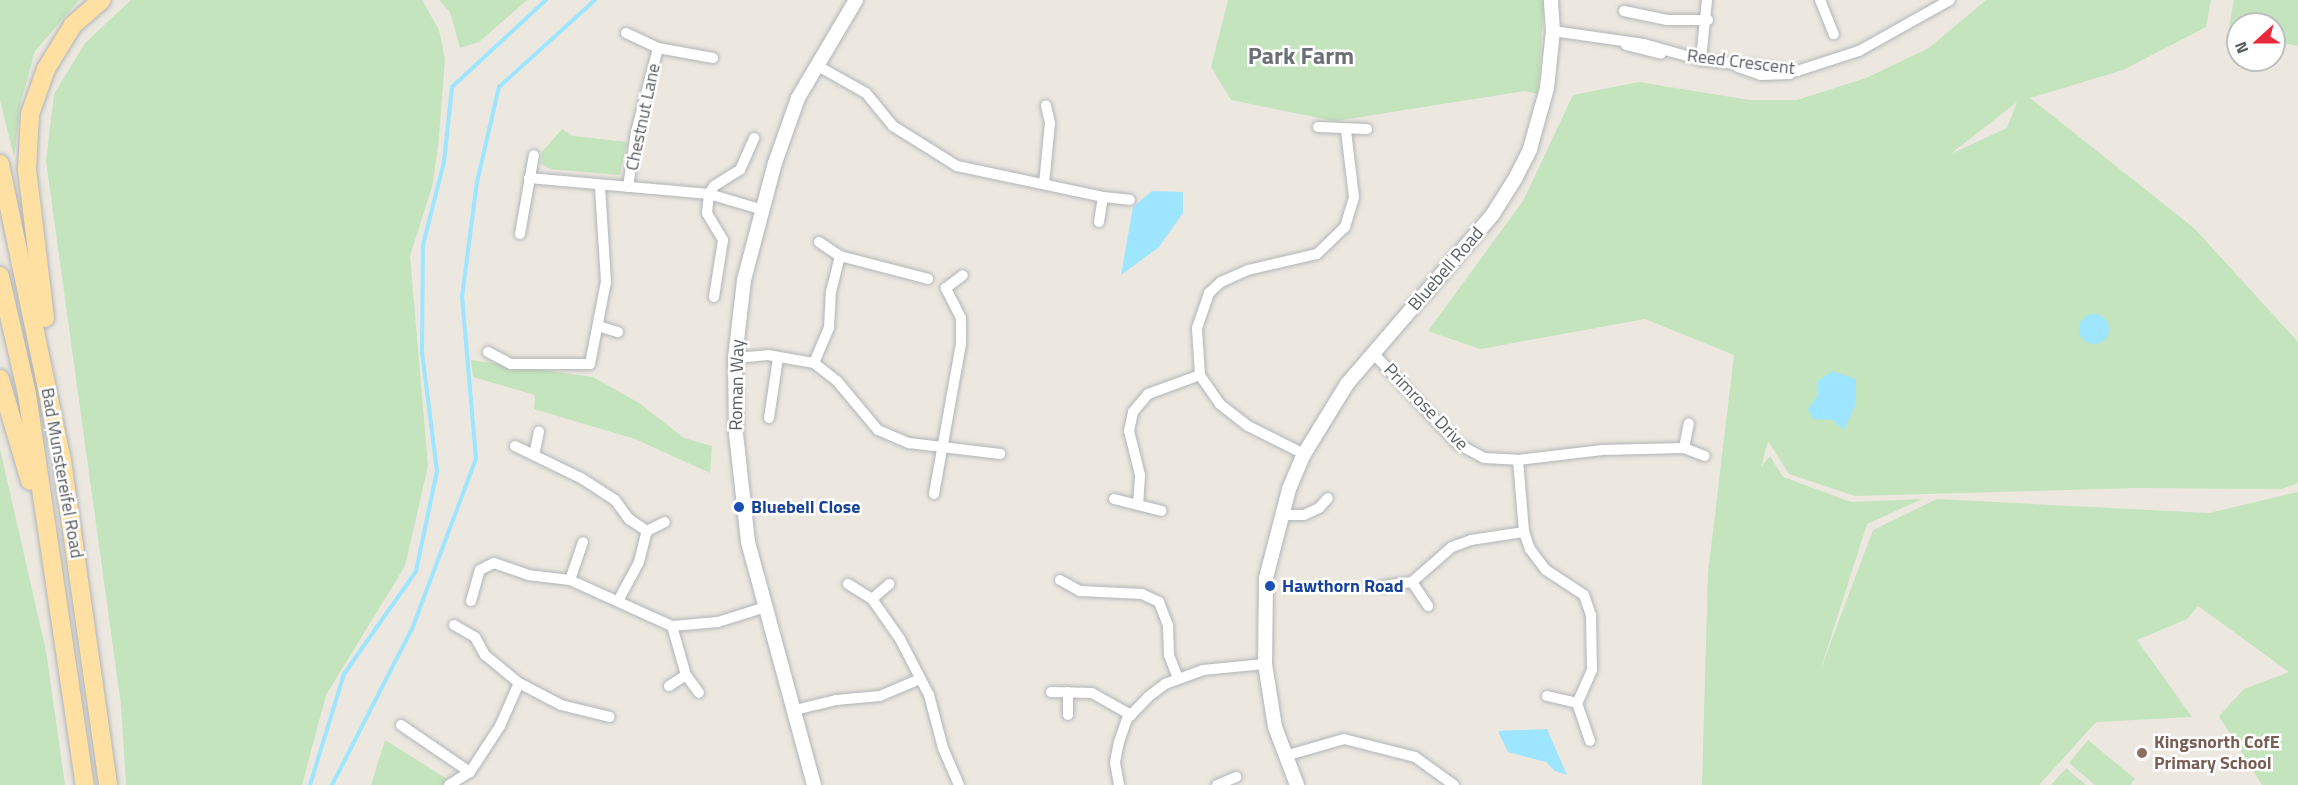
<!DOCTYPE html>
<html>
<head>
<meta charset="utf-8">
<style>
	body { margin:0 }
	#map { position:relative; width:2298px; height:785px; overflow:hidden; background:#ece8e0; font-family:"Titillium Web",sans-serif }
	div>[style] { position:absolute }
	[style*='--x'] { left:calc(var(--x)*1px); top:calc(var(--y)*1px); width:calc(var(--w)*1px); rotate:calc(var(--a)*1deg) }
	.green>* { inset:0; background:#c3e4bc }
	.water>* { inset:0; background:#9ee5ff }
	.round { border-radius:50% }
	.stream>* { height:4px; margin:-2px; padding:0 2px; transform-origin:2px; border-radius:2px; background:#9ee5ff }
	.roads { filter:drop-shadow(0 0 2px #b1b5b8) drop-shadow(0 0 2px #b1b5b8) }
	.minor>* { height:10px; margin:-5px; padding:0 5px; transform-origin:5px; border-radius:5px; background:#fff }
	.tertiary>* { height:14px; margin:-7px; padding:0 7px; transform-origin:7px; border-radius:7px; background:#fff }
	.primary>* { height:18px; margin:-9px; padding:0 9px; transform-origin:9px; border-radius:9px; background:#ffe0a3 }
	.dots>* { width:16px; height:16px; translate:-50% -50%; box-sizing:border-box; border:3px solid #fff; border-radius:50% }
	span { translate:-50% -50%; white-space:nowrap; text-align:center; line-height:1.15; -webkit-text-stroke:5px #fff; paint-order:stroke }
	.street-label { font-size:18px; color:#595e61 }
	.transit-label { font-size:18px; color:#164399; font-weight:700 }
	.left { translate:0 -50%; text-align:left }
	.education-label { font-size:18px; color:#785e54; font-weight:700 }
	.district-label { font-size:24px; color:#6a7073; font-weight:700 }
	.north { position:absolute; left:2226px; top:12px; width:60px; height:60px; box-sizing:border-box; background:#fff; border:2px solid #bdbfc0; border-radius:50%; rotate:249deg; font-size:16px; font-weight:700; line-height:24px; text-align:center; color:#595e61 }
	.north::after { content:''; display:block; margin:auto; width:21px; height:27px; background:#e92a3c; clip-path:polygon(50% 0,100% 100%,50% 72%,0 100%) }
</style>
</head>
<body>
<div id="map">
	<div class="green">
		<div style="clip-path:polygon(0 0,79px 0,35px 51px,21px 101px,14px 157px,0 100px)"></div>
		<div style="clip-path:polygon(131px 0,422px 0,439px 30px,445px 59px,438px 148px,432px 187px,410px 256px,428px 466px,405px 566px,326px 695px,302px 785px,126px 785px,121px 705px,46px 161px,54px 94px,85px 43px)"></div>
		<div style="clip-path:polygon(439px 0,527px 0,479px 42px,460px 48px,450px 12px)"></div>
		<div style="clip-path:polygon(1228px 0,1544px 0,1538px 94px,1525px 91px,1335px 121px,1231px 100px,1211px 67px)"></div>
		<div style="clip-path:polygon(evenodd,1986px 0,2211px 0,2206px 27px,2123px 70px,2030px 98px,2194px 228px,2298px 342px,2298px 483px,2282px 489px,2135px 488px,1855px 496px,1789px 474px,1768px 441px,1761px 467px,1770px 456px,1783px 477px,1851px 502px,1922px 499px,1867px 524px,1820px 671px,1873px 530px,1937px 499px,2209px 513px,2298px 492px,2298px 785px,2262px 785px,2219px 716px,2244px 689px,2289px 672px,2198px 606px,2187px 619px,2137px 640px,2192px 717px,2096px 722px,2039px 785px,1702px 785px,1708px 573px,1734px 355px,1645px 319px,1480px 349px,1428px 331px,1523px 201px,1573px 95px,1639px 82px,1749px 100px,1797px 100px,1866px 78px,1929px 48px,1986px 0,2017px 102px,2007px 128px,1953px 153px,1953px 152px,2017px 102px)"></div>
		<div style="clip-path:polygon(2234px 0,2298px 0,2298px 46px,2274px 41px,2274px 24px,2238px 24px,2238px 39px,2227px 38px)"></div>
		<div style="clip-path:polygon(562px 129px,573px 136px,627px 142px,620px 175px,550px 169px,541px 164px,542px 152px)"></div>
		<div style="clip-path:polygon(471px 360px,593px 377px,639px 403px,684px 438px,712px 446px,710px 473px,635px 439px,534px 409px,535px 395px,473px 377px)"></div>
		<div style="clip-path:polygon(0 449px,46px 651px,65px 785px,0 785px)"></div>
		<div style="clip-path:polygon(385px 740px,447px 779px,444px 785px,371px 785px)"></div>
		<div style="clip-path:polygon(2088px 740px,2135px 779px,2130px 785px,2095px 785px,2069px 763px)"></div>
		<div style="clip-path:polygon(2066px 768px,2086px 785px,2051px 785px)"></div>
	</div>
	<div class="water">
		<div style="clip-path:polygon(1152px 191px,1183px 192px,1183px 213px,1159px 247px,1121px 275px,1133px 207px)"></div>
		<div class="round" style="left:2079px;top:314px;width:30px;height:30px"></div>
		<div style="clip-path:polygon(1832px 371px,1856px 379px,1855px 406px,1844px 430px,1833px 420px,1813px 419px,1808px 409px,1818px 395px,1818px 381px)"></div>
		<div style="clip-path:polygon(1547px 729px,1567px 775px,1555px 771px,1546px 762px,1508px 752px,1498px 731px)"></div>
	</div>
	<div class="stream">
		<div style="--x:310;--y:785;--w:116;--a:-73"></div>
		<div style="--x:344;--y:674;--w:126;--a:-55"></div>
		<div style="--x:416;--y:571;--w:102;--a:-78.1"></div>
		<div style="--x:437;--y:471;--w:120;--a:-97.2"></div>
		<div style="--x:422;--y:352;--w:107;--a:-89.5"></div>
		<div style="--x:423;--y:245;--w:86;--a:-75.8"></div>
		<div style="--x:444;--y:162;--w:75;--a:-83.9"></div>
		<div style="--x:452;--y:87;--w:128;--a:-42.8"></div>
		<div style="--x:332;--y:785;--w:175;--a:-62.9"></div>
		<div style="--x:412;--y:629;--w:182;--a:-69.4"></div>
		<div style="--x:476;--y:459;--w:163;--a:-94.9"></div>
		<div style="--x:462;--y:297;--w:116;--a:-82.6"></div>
		<div style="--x:477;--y:182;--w:98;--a:-77"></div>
		<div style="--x:499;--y:87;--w:130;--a:-42.2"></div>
	</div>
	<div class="roads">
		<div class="minor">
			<div style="--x:1820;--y:0;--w:37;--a:68"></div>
			<div style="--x:1624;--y:11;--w:44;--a:11.8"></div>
			<div style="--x:1667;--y:20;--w:41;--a:0"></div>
			<div style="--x:1553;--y:31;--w:92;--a:8.1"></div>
			<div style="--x:1644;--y:44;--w:59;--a:15.7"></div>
			<div style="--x:1701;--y:60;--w:97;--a:6.5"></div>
			<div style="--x:1797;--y:71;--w:65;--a:-17.9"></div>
			<div style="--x:1859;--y:51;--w:104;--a:-29.3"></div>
			<div style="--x:626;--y:33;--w:35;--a:25"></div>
			<div style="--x:658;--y:48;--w:56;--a:10.3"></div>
			<div style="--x:1626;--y:45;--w:36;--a:14"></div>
			<div style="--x:1701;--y:60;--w:60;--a:-84.3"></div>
			<div style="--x:816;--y:65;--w:57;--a:29.2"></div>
			<div style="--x:866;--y:93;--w:43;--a:50.7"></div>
			<div style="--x:893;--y:126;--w:75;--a:32"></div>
			<div style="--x:957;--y:166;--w:149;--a:12"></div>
			<div style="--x:1738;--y:67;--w:24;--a:19"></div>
			<div style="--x:1761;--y:75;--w:29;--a:-2"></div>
			<div style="--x:1318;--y:127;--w:49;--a:2.3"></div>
			<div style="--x:529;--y:178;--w:181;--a:5.1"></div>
			<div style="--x:709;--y:194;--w:53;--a:16.4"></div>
			<div style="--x:1044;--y:184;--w:61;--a:-84.4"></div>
			<div style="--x:1050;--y:123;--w:18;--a:-103"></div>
			<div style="--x:628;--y:187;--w:56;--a:-81.7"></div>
			<div style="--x:636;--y:132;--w:87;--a:-75.3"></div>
			<div style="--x:1099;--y:222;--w:25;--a:-81"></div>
			<div style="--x:1103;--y:197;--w:27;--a:6"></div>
			<div style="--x:520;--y:234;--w:80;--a:-80"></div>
			<div style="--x:819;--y:242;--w:25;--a:34"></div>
			<div style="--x:840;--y:256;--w:91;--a:14.6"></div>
			<div style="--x:714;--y:297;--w:58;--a:-81"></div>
			<div style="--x:723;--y:240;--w:31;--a:-121"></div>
			<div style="--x:707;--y:213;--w:19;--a:-84"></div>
			<div style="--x:709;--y:194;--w:9;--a:-58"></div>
			<div style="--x:714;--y:186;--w:31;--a:-32"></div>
			<div style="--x:740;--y:170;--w:35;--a:-66"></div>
			<div style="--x:598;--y:326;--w:21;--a:17"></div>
			<div style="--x:488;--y:352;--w:26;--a:28"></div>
			<div style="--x:511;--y:364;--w:79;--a:0"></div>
			<div style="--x:590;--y:364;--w:84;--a:-79"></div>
			<div style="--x:606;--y:282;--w:95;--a:-93.6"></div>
			<div style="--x:1373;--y:353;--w:125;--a:47"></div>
			<div style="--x:1458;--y:444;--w:30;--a:28"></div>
			<div style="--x:1484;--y:458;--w:34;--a:3"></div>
			<div style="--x:1518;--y:460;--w:85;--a:-6.8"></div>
			<div style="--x:1602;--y:450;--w:82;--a:-1.4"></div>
			<div style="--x:1684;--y:448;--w:22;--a:21"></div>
			<div style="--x:735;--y:358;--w:33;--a:-5"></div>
			<div style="--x:768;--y:355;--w:47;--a:9.9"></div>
			<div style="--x:814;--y:363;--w:29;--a:38"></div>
			<div style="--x:837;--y:381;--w:64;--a:50.1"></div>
			<div style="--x:878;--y:430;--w:34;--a:23"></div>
			<div style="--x:909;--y:443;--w:92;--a:6.9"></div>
			<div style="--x:814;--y:363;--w:38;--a:-67"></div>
			<div style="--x:829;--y:328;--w:36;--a:-87"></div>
			<div style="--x:831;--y:292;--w:37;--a:-76"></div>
			<div style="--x:769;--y:418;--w:61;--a:-81.5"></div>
			<div style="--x:515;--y:446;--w:73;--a:25.9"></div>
			<div style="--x:581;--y:478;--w:40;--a:32.9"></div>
			<div style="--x:615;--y:500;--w:24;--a:54"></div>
			<div style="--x:629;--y:519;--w:22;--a:34"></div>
			<div style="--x:1684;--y:448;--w:25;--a:-79"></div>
			<div style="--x:1304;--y:454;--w:63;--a:-153.4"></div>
			<div style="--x:1248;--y:426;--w:36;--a:-142"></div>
			<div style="--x:1220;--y:404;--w:35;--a:-125"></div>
			<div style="--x:1200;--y:375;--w:47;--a:-93.7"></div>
			<div style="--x:1197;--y:328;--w:37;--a:-71"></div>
			<div style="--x:1209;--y:293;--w:16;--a:-43"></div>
			<div style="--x:1221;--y:282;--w:30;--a:-24"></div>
			<div style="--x:1248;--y:270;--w:71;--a:-13.1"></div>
			<div style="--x:1317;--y:254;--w:39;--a:-44"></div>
			<div style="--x:1345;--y:227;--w:31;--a:-73"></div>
			<div style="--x:1354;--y:197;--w:66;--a:-96.9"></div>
			<div style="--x:534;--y:455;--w:24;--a:-78"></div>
			<div style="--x:1518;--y:460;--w:72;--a:85.2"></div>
			<div style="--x:1524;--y:532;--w:18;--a:71"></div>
			<div style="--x:1530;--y:549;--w:26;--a:53"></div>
			<div style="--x:1546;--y:570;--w:45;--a:33.3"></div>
			<div style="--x:1584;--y:595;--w:21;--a:71"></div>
			<div style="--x:1591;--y:615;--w:55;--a:89"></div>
			<div style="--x:1592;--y:670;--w:36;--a:114"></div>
			<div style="--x:934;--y:494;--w:152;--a:-79.8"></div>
			<div style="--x:961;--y:344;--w:26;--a:-90"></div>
			<div style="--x:961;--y:318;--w:34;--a:-117"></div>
			<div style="--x:946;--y:288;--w:21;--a:-37"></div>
			<div style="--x:1114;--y:499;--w:49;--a:14"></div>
			<div style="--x:1138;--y:505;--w:30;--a:-86"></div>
			<div style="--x:1140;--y:475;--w:45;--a:-104"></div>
			<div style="--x:1129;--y:431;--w:19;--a:-78"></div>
			<div style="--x:1133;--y:412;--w:23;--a:-50"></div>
			<div style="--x:1148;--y:394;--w:55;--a:-20.1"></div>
			<div style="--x:1281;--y:515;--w:23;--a:0"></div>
			<div style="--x:1304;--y:515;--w:17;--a:-25"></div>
			<div style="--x:1319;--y:508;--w:13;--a:-48"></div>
			<div style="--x:570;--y:580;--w:40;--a:-71.1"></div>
			<div style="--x:1060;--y:580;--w:23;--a:29"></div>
			<div style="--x:1080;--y:591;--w:62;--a:2.8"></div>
			<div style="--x:1142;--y:594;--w:19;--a:25"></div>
			<div style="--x:1159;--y:602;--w:26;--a:69"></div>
			<div style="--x:1168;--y:626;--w:29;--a:88"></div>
			<div style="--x:1169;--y:655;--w:25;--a:69"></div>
			<div style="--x:1412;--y:582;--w:29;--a:56"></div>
			<div style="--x:848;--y:584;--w:28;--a:32"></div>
			<div style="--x:872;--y:599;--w:49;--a:55"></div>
			<div style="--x:900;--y:639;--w:63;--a:62.6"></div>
			<div style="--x:929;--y:695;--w:55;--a:75.2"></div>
			<div style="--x:943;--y:748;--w:40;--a:66.6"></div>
			<div style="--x:1383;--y:586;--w:29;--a:-8"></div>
			<div style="--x:1412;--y:582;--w:53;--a:-41.2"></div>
			<div style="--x:1452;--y:547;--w:20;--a:-20"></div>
			<div style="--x:1471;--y:540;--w:54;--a:-8.6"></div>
			<div style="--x:872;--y:599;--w:23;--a:-41"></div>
			<div style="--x:471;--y:601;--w:32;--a:-74"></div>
			<div style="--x:480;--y:570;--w:16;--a:-27"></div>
			<div style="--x:494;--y:563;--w:36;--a:19"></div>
			<div style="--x:528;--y:575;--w:42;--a:6.8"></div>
			<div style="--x:570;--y:580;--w:112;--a:24.3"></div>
			<div style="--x:672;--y:626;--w:46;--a:-5"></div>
			<div style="--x:718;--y:622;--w:50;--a:-17.4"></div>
			<div style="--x:618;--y:601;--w:44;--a:-61.7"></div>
			<div style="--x:639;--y:562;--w:32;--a:-76"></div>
			<div style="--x:647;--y:531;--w:20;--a:-27"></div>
			<div style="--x:454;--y:625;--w:24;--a:30"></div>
			<div style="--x:475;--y:637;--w:21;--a:61"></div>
			<div style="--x:485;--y:655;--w:44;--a:39.5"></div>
			<div style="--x:519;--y:683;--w:47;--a:27.6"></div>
			<div style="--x:561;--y:705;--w:50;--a:13.8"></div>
			<div style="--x:672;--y:626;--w:51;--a:74.1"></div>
			<div style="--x:686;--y:675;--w:22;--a:54"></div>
			<div style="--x:669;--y:686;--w:20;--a:-33"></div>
			<div style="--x:1051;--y:692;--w:41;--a:1.4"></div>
			<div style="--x:1092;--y:693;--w:45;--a:29.4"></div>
			<div style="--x:1068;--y:692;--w:23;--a:90"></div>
			<div style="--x:1547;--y:696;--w:31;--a:13"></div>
			<div style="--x:1577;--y:703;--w:40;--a:71.1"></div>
			<div style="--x:795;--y:710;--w:42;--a:-13.7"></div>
			<div style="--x:836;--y:700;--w:44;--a:-5.2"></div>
			<div style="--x:880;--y:696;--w:43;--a:-23"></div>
			<div style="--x:401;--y:725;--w:83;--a:34.3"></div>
			<div style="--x:1285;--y:756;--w:61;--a:-16.1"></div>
			<div style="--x:1344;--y:739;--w:73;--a:14.2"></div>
			<div style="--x:1415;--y:757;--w:48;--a:35.7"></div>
			<div style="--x:449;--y:785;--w:25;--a:-32"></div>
			<div style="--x:470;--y:772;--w:55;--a:-56.9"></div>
			<div style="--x:500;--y:726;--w:47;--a:-66.2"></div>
			<div style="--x:1119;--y:785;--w:23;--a:-100"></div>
			<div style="--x:1115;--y:762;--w:20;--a:-79"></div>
			<div style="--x:1119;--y:742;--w:24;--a:-71"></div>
			<div style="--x:1127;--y:719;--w:30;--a:-46"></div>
			<div style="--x:1148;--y:697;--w:21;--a:-37"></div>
			<div style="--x:1165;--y:684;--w:40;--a:-20.2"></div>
			<div style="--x:1203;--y:670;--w:62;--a:-5.5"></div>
			<div style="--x:1217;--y:785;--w:21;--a:-23"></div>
		</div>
		<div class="tertiary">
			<div style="--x:814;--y:785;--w:252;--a:-105.2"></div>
			<div style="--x:748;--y:542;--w:109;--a:-96.3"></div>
			<div style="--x:736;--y:434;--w:76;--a:-90.8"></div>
			<div style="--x:735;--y:358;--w:79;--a:-83.4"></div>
			<div style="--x:744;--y:280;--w:121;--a:-75.2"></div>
			<div style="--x:775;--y:163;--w:69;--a:-70.5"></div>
			<div style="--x:798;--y:98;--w:114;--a:-59.4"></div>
			<div style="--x:1297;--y:785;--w:62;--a:-110.8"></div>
			<div style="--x:1275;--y:727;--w:64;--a:-99"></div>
			<div style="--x:1265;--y:664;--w:86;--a:-89.3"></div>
			<div style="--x:1266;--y:578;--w:92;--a:-75.5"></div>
			<div style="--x:1289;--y:489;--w:38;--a:-67"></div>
			<div style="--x:1304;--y:454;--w:82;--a:-58.4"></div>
			<div style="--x:1347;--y:384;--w:224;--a:-49.3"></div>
			<div style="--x:1493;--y:214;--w:41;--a:-57.8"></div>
			<div style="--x:1515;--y:179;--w:34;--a:-63"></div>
			<div style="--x:1530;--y:149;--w:63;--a:-74.4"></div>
			<div style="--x:1547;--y:88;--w:57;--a:-84"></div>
			<div style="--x:1553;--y:31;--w:31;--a:-94"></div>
		</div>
		<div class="primary">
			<div style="--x:0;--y:164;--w:303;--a:78.2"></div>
			<div style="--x:62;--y:461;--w:327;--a:81.9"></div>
			<div style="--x:0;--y:276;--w:121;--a:77.1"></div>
			<div style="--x:27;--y:394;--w:395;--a:81.6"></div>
			<div style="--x:45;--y:318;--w:149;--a:-96.9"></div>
			<div style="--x:27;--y:170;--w:56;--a:-86.9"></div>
			<div style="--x:30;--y:114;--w:48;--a:-70.4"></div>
			<div style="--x:46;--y:69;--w:52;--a:-58.5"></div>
			<div style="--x:73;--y:25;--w:38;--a:-41"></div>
			<div style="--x:0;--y:379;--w:106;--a:73.6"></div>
		</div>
	</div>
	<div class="dots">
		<div style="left:739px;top:507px;background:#1a4fb4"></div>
		<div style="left:1270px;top:586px;background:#1a4fb4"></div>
		<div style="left:2142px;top:753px;background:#8d6e63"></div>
	</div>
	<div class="street-label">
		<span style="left:1741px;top:62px;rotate:7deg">Reed Crescent</span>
		<span style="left:643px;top:117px;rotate:-78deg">Chestnut Lane</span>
		<span style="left:1446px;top:269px;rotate:-49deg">Bluebell Road</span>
		<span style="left:737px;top:385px;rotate:-89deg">Roman Way</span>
		<span style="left:1426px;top:407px;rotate:46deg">Primrose Drive</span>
		<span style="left:62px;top:473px;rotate:80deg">Bad Munstereifel Road</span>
	</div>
	<div class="transit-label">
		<span class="left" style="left:751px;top:507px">Bluebell Close</span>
		<span class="left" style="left:1282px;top:586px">Hawthorn Road</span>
	</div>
	<div class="education-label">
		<span class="left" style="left:2154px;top:753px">Kingsnorth CofE<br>Primary School</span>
	</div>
	<div class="district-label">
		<span style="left:1301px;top:56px">Park Farm</span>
	</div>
	<div class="north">N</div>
</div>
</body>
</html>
